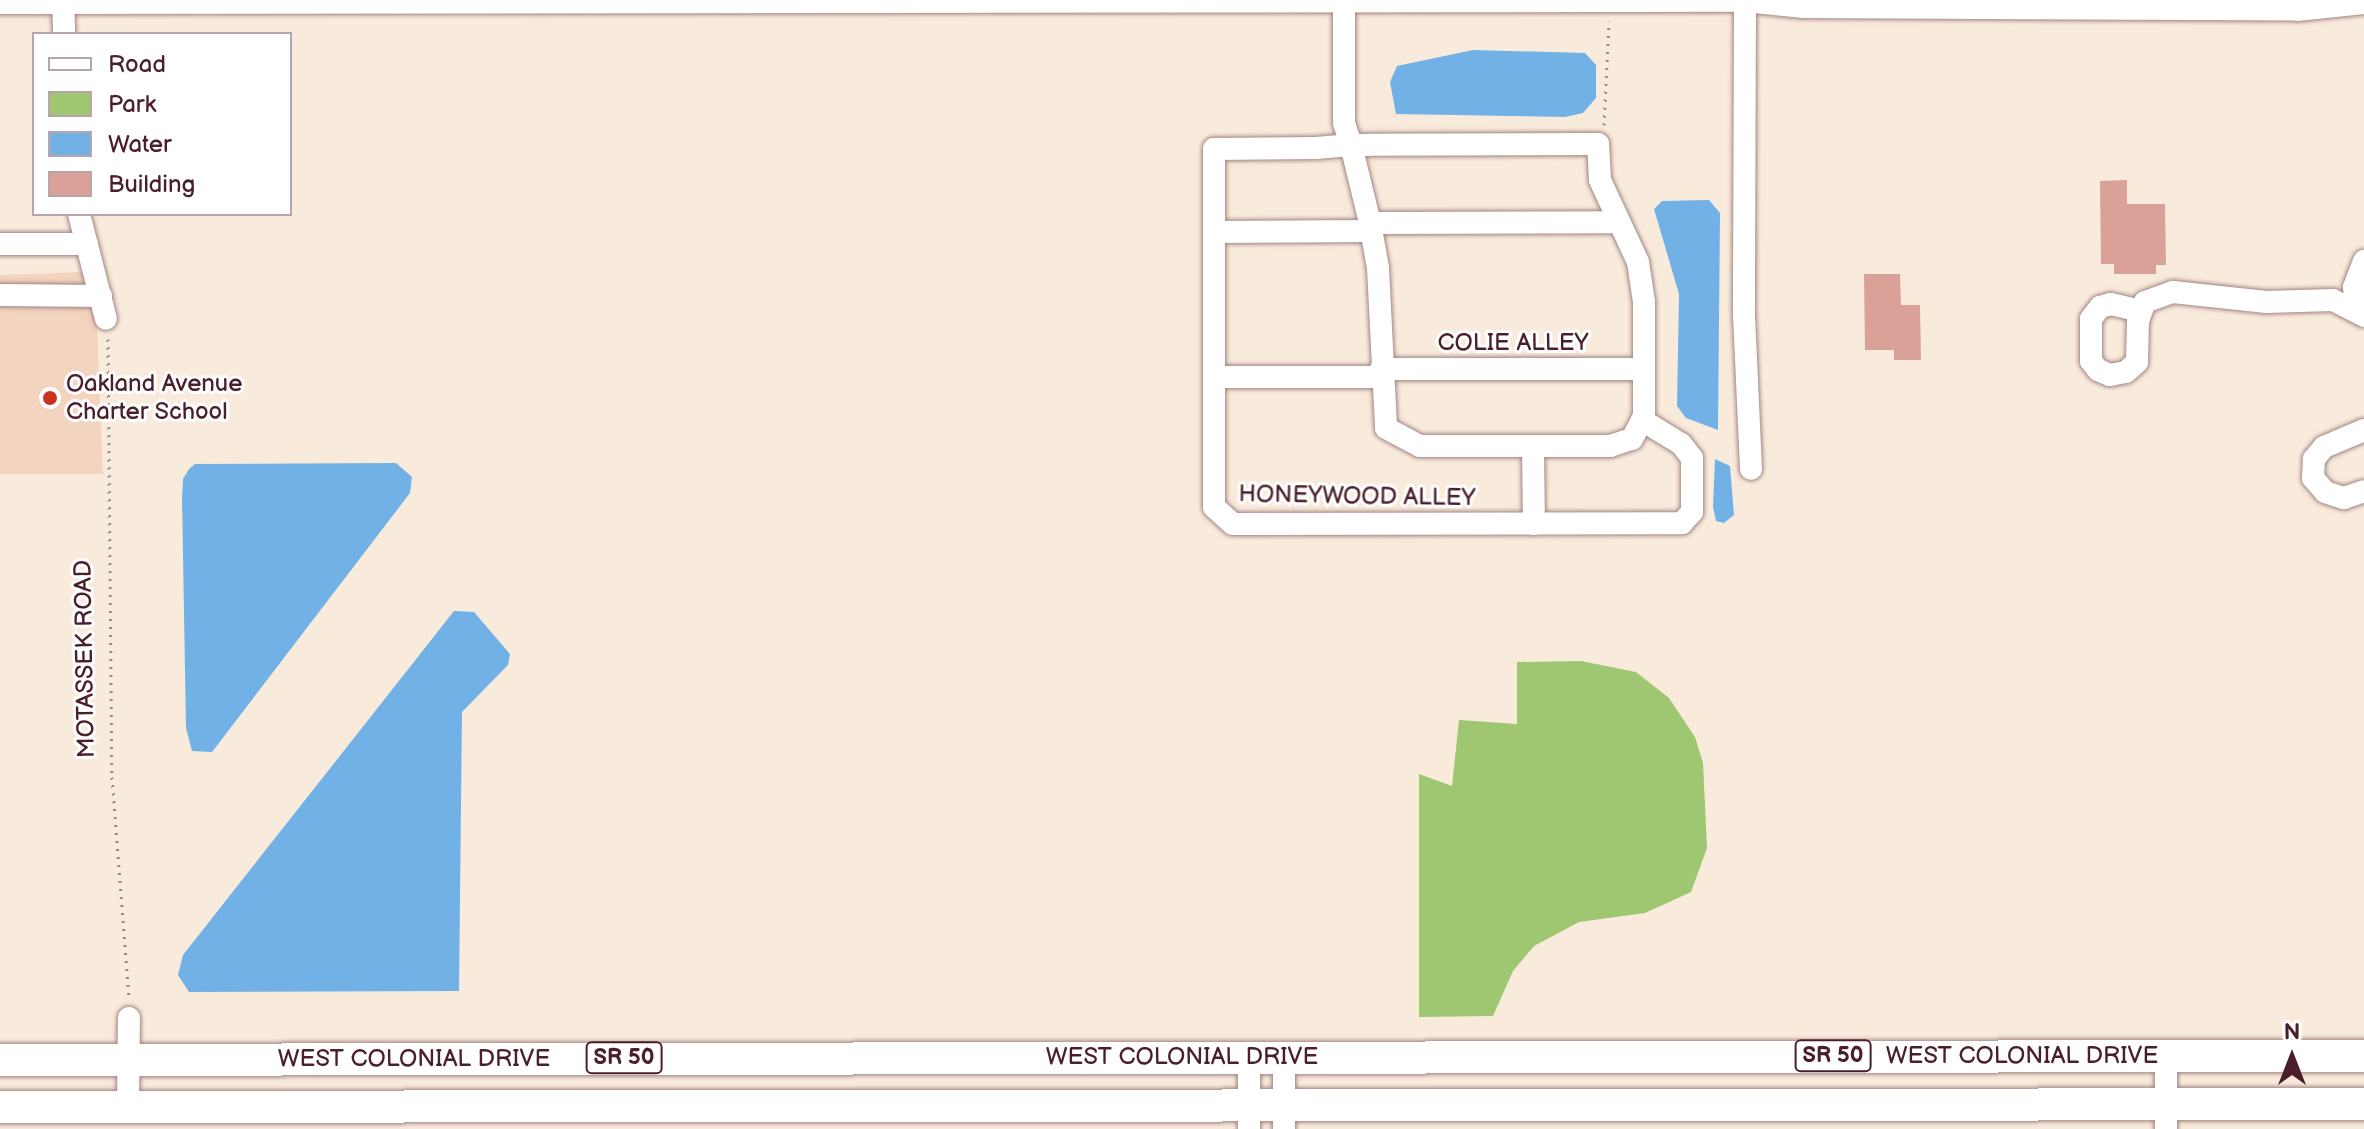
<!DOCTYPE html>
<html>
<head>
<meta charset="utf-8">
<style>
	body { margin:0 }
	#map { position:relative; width:2364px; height:1129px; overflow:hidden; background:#f9ebdb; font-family:"Balsamiq Sans",sans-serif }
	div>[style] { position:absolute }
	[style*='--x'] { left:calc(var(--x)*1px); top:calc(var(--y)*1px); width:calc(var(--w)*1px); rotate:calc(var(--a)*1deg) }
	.built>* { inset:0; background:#f3d4bf }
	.green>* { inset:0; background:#9fc671 }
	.water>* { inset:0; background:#72b1e5 }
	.building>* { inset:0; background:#daa199 }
	.path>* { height:3px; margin-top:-1.5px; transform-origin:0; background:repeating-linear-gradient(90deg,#a28583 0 2px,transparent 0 8px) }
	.roads { filter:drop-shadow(0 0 2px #a28583) drop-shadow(0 0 2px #a28583) }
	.minor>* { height:22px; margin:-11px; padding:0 11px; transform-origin:11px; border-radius:11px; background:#fff }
	.highway>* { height:32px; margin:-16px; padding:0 16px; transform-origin:16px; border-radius:16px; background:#fff }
	.dots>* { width:22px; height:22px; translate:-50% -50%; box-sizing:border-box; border:4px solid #fff; border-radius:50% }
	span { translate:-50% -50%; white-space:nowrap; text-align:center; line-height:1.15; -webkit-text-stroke:6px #fff; paint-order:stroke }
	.shield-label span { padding:2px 6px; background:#fff; border:2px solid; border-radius:6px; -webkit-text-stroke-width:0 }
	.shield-label { font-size:22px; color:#4a1f2b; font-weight:700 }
	.street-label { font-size:24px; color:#4a1f2b }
	.poi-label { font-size:24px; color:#4a1f2b }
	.left { translate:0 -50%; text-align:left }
	.legend { position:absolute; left:32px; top:32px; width:260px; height:184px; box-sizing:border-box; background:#fff; border:2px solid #b7a5aa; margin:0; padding:10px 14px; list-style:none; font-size:24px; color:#4a1f2b }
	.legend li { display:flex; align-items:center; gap:16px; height:40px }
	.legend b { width:40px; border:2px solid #b7a5aa }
	.north { position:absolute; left:2252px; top:1017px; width:80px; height:80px; -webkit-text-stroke:6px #fff; paint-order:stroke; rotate:0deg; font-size:22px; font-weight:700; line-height:32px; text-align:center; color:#4a1f2b }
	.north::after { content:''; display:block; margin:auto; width:28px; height:36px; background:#4a1f2b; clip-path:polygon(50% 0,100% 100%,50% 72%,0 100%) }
</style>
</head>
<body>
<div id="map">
	<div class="built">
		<div style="clip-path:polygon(84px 272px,97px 323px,103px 474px,0 474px,0 275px)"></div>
	</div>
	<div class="green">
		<div style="clip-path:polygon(1581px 661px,1636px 672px,1669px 698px,1695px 737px,1703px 763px,1707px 848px,1691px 892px,1645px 913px,1579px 922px,1534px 946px,1513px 971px,1493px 1016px,1419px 1017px,1419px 774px,1452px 786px,1459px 720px,1517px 724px,1517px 662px)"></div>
	</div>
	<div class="water">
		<div style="clip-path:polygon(1473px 50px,1585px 53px,1596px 65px,1596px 98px,1583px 113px,1565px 117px,1396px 114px,1390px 82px,1397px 66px)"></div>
		<div style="clip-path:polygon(1709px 200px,1720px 213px,1718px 430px,1686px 418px,1677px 406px,1679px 294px,1654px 209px,1662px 201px)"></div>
		<div style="clip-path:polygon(1715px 459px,1730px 466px,1734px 515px,1724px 523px,1716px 521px,1713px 507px)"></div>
		<div style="clip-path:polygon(396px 463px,412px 477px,410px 493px,212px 752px,192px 751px,186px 728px,182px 498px,183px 479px,189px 469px,195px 464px)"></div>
		<div style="clip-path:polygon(454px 611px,474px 612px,510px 654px,508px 665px,462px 712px,459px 991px,189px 992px,178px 975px,183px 955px)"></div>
	</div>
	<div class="building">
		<div style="clip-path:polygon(2127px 180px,2127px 204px,2165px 204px,2166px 265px,2156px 265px,2156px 274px,2114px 274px,2114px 264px,2101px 264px,2100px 181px)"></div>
		<div style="clip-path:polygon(1864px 274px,1900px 274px,1901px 305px,1920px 305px,1921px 360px,1894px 360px,1894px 350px,1865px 350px)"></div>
	</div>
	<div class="path">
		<div style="--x:1604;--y:125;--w:104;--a:-87.2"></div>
		<div style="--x:108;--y:339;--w:438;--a:89.5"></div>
		<div style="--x:112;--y:777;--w:222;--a:85.6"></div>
	</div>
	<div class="roads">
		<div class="minor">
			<div style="--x:63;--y:0;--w:34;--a:88"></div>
			<div style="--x:1344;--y:0;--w:123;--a:90"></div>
			<div style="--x:1344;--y:123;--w:23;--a:72"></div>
			<div style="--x:1351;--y:145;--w:80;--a:76.3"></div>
			<div style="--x:1370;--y:223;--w:46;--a:79.9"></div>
			<div style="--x:1378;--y:268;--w:160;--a:87.1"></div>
			<div style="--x:1386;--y:428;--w:38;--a:28"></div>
			<div style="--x:1420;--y:446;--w:190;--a:0"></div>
			<div style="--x:1610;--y:446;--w:23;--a:-18"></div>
			<div style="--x:1632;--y:439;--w:21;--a:-62"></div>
			<div style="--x:1642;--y:420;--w:4;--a:-63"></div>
			<div style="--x:1644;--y:416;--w:114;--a:-90"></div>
			<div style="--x:1644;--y:302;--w:40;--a:-98.5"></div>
			<div style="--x:1638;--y:262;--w:90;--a:-114.9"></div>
			<div style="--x:1600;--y:180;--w:36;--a:-93"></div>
			<div style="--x:1598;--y:144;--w:231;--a:179.8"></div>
			<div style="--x:1367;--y:145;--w:16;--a:180"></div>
			<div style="--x:1351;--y:145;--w:35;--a:175"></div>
			<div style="--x:1316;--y:148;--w:102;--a:179.4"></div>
			<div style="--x:1214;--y:149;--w:358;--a:90"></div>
			<div style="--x:1214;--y:507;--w:25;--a:42"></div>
			<div style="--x:1233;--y:524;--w:449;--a:-0.1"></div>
			<div style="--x:1682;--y:523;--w:15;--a:-48"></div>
			<div style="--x:1692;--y:512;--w:54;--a:-90"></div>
			<div style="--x:1692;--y:458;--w:18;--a:-128"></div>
			<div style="--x:1681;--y:444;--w:46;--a:-148.4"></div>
			<div style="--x:1745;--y:1;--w:314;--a:90.2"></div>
			<div style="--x:1744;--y:315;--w:154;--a:87.4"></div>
			<div style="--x:0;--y:3;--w:1745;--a:-0.07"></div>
			<div style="--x:1745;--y:1;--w:59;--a:5.8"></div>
			<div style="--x:1804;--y:7;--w:493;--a:0.3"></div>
			<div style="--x:2297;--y:10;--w:67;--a:-6"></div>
			<div style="--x:79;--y:214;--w:108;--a:75.6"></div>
			<div style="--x:1370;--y:223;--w:249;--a:-0.2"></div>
			<div style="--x:1214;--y:232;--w:158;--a:-0.4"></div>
			<div style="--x:0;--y:244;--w:87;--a:0"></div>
			<div style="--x:0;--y:295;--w:101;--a:0.6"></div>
			<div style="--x:2356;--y:309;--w:22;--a:-95"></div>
			<div style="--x:2354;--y:287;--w:28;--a:-69"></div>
			<div style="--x:2141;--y:311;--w:31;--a:-167"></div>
			<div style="--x:2111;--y:304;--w:11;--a:165"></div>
			<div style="--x:2100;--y:307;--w:15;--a:127"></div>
			<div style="--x:2091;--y:319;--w:42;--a:90"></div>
			<div style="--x:2091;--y:361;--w:11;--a:52"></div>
			<div style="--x:2098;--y:370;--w:13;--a:23"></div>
			<div style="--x:2110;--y:375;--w:16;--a:-11"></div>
			<div style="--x:2126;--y:372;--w:15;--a:-42"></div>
			<div style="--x:2137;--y:362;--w:41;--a:-88.6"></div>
			<div style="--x:2138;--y:321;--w:20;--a:-70"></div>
			<div style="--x:2145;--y:302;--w:30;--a:-20"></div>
			<div style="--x:2173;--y:292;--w:94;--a:6.1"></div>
			<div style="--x:2266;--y:302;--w:67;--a:-1.7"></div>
			<div style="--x:2333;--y:300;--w:35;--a:27"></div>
			<div style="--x:1381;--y:369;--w:263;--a:0"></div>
			<div style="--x:1214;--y:377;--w:167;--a:0"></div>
			<div style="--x:2364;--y:430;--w:43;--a:157"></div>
			<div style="--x:2324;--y:447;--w:16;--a:130"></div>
			<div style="--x:2314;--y:459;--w:19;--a:93"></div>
			<div style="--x:2313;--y:478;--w:18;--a:49"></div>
			<div style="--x:2325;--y:492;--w:20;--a:18"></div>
			<div style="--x:2344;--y:498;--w:21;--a:-19"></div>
			<div style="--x:1533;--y:446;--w:78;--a:89.3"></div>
			<div style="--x:1249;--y:1057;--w:72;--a:90"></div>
			<div style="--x:1284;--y:1057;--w:72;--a:90"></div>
			<div style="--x:128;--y:1107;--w:89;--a:-89.4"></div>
			<div style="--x:2166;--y:1129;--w:73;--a:-90"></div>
		</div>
		<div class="highway">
			<div style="--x:0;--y:1060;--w:2364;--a:-0.1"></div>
			<div style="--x:0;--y:1107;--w:2364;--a:-0.07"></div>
		</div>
	</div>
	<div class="dots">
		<div style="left:50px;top:398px;background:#c8321e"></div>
	</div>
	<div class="shield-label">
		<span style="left:1833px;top:1056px">SR 50</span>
		<span style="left:624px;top:1058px">SR 50</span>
	</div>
	<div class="street-label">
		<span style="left:1513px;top:343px">COLIE ALLEY</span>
		<span style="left:1357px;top:496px;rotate:1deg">HONEYWOOD ALLEY</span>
		<span style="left:85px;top:659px;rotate:-91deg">MOTASSEK ROAD</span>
		<span style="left:2022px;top:1056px">WEST COLONIAL DRIVE</span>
		<span style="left:1182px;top:1057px">WEST COLONIAL DRIVE</span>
		<span style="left:414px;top:1059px">WEST COLONIAL DRIVE</span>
	</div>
	<div class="poi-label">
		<span class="left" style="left:66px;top:398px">Oakland Avenue<br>Charter School</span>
	</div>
	<ul class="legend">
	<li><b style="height:10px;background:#fff"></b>Road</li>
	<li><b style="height:22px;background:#9fc671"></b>Park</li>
	<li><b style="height:22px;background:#72b1e5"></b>Water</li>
	<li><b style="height:22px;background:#daa199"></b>Building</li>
	</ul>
	<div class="north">N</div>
</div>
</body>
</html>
